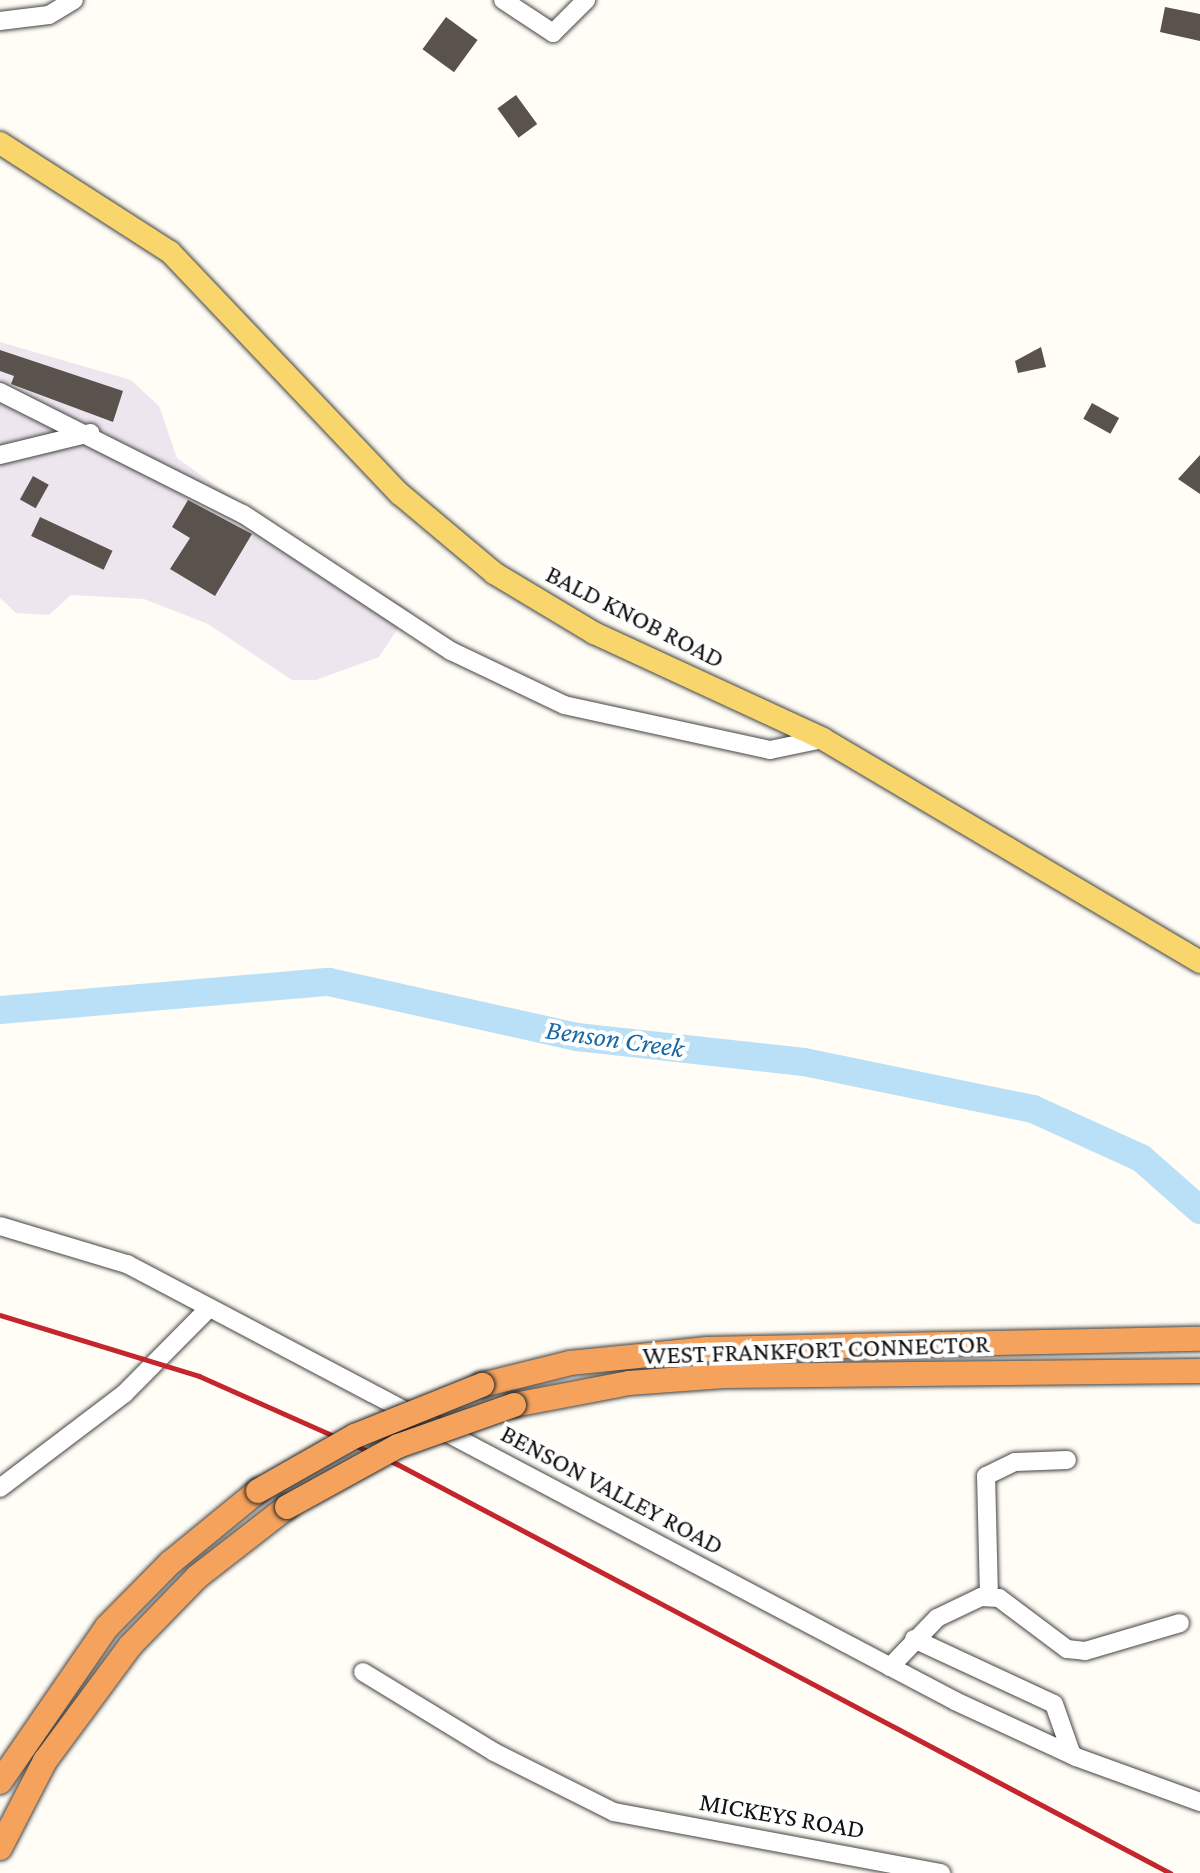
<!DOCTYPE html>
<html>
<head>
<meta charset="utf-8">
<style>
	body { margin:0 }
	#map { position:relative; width:1200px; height:1873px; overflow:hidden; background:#fffdf5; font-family:"Crimson Pro",serif }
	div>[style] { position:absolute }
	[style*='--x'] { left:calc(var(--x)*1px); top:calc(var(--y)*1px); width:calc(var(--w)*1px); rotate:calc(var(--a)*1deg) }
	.industrial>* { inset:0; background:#eee6ef }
	.river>* { height:28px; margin:-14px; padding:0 14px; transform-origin:14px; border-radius:14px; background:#b9e0f7 }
	.building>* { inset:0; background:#5a524d; transform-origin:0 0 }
	.roads { filter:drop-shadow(0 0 2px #444) drop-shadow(0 0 2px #444) }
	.minor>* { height:18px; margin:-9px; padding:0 9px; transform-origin:9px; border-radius:9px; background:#fff }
	.major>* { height:22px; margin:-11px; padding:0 11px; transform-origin:11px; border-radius:11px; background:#f9d66b }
	.highway>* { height:24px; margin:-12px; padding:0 12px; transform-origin:12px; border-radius:12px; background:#f5a25d }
	.rail>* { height:5px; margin:-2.5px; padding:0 2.5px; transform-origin:2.5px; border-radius:2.5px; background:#c4262e }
	.bridges { filter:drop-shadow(0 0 2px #222) drop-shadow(0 0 2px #222) }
	.highway-bridge>* { height:24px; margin:-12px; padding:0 12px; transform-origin:12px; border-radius:12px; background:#f5a25d }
	span { translate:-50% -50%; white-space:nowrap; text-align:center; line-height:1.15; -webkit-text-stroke:8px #fff; paint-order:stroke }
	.street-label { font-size:26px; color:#111 }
	.water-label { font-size:28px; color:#1768a6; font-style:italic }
</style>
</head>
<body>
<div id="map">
	<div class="industrial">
		<div style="clip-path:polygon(0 342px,131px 380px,159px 406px,177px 458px,295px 542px,410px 610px,379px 657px,316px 680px,292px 680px,208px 624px,144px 599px,71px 595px,49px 615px,16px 613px,0 598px)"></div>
	</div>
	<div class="river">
		<div style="--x:0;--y:1010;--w:330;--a:-4.9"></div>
		<div style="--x:329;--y:982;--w:254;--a:12.5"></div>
		<div style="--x:577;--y:1037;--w:228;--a:6.3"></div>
		<div style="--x:804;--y:1062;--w:234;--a:11.6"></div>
		<div style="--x:1033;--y:1109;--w:119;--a:24.4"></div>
		<div style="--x:1141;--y:1158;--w:79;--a:41.4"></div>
	</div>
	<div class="building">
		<div style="clip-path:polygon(1165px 7px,1200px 14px,1200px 41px,1160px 32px)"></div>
		<div style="left:446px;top:17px;width:39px;height:40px;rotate:36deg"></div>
		<div style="left:516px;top:95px;width:36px;height:23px;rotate:54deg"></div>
		<div style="clip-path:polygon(1041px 347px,1046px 367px,1018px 373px,1015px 361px)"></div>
		<div style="clip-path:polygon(0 350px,123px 391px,113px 422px,11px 384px,14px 376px,0 371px)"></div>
		<div style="left:1092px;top:403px;width:31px;height:18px;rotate:29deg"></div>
		<div style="clip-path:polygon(1200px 455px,1200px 494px,1178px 479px)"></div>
		<div style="left:33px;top:476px;width:18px;height:27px;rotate:29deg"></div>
		<div style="clip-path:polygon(188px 500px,252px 534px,215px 596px,170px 569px,190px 538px,172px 527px)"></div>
		<div style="left:40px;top:517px;width:80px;height:21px;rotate:25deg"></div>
	</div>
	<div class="roads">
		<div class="minor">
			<div style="--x:503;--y:0;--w:60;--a:33.4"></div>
			<div style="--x:553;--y:33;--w:47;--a:-45"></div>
			<div style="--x:0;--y:21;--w:49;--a:-7"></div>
			<div style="--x:49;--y:15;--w:29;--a:-31"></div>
			<div style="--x:0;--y:392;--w:272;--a:26.7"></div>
			<div style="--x:243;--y:514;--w:249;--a:33.4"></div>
			<div style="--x:451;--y:651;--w:125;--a:25.5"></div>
			<div style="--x:564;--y:705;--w:211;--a:12.3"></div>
			<div style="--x:770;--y:750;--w:54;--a:-11.7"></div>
			<div style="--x:0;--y:455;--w:93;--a:-13.7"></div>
			<div style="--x:0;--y:1226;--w:133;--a:16.7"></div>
			<div style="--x:127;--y:1264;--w:936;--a:27.82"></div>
			<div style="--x:955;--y:1701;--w:133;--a:24.8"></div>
			<div style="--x:1076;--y:1757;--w:132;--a:19.9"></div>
			<div style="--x:0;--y:1488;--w:156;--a:-37.2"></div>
			<div style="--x:124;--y:1394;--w:121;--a:-45.3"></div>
			<div style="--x:989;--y:1597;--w:121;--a:-91.4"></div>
			<div style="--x:986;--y:1476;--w:32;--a:-26"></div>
			<div style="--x:1015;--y:1462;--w:52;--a:-2.2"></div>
			<div style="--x:914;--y:1639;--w:154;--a:24.9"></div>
			<div style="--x:1054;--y:1704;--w:54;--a:70.6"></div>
			<div style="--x:890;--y:1667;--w:68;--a:-46.2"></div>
			<div style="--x:937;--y:1618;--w:49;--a:-25.5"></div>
			<div style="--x:981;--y:1597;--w:18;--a:3"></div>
			<div style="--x:999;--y:1598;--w:85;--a:36.9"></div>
			<div style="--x:1067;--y:1649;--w:18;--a:6"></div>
			<div style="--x:1085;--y:1651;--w:99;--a:-16.4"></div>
			<div style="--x:363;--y:1672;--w:153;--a:31.4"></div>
			<div style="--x:494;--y:1752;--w:134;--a:26.6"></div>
			<div style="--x:614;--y:1812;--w:333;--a:10.6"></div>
		</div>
		<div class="major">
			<div style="--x:0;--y:143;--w:202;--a:32.7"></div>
			<div style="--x:170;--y:252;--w:334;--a:46.5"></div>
			<div style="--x:400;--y:494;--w:123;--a:40"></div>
			<div style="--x:494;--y:573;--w:117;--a:31"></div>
			<div style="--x:594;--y:633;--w:252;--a:24.8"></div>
			<div style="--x:823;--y:739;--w:438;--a:30.6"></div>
		</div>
		<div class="highway">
			<div style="--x:482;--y:1385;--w:91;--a:-14"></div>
			<div style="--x:570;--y:1363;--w:138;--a:-5.8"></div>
			<div style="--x:707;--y:1349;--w:493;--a:-1.2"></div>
			<div style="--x:514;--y:1405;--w:117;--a:-10.8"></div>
			<div style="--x:629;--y:1383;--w:95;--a:-4.2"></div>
			<div style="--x:724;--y:1376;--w:476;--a:-0.6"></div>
			<div style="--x:0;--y:1782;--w:188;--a:-55.4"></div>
			<div style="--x:107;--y:1627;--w:90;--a:-45.5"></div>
			<div style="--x:170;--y:1563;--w:114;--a:-39.3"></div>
			<div style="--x:0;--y:1848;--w:98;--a:-62.7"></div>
			<div style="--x:45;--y:1761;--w:143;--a:-53.5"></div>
			<div style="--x:130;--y:1646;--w:96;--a:-45.8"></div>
			<div style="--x:197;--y:1577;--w:114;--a:-37.9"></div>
		</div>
	</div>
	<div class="rail">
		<div style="--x:0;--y:1315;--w:208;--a:17"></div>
		<div style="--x:199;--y:1376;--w:217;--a:24"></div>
		<div style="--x:397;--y:1464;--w:875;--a:27.88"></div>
	</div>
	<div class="bridges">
		<div class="highway-bridge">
			<div style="--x:258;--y:1491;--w:112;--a:-29.6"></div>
			<div style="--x:355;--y:1436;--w:137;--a:-21.9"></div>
			<div style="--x:287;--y:1507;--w:127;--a:-28.8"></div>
			<div style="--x:398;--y:1446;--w:123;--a:-19.5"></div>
		</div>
	</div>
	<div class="street-label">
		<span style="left:635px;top:617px;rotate:27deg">BALD KNOB ROAD</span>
		<span style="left:816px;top:1350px;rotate:-2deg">WEST FRANKFORT CONNECTOR</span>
		<span style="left:612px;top:1490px;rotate:28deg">BENSON VALLEY ROAD</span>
		<span style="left:782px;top:1816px;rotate:10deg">MICKEYS ROAD</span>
	</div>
	<div class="water-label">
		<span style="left:615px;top:1039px;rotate:8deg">Benson Creek</span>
	</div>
</div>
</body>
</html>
